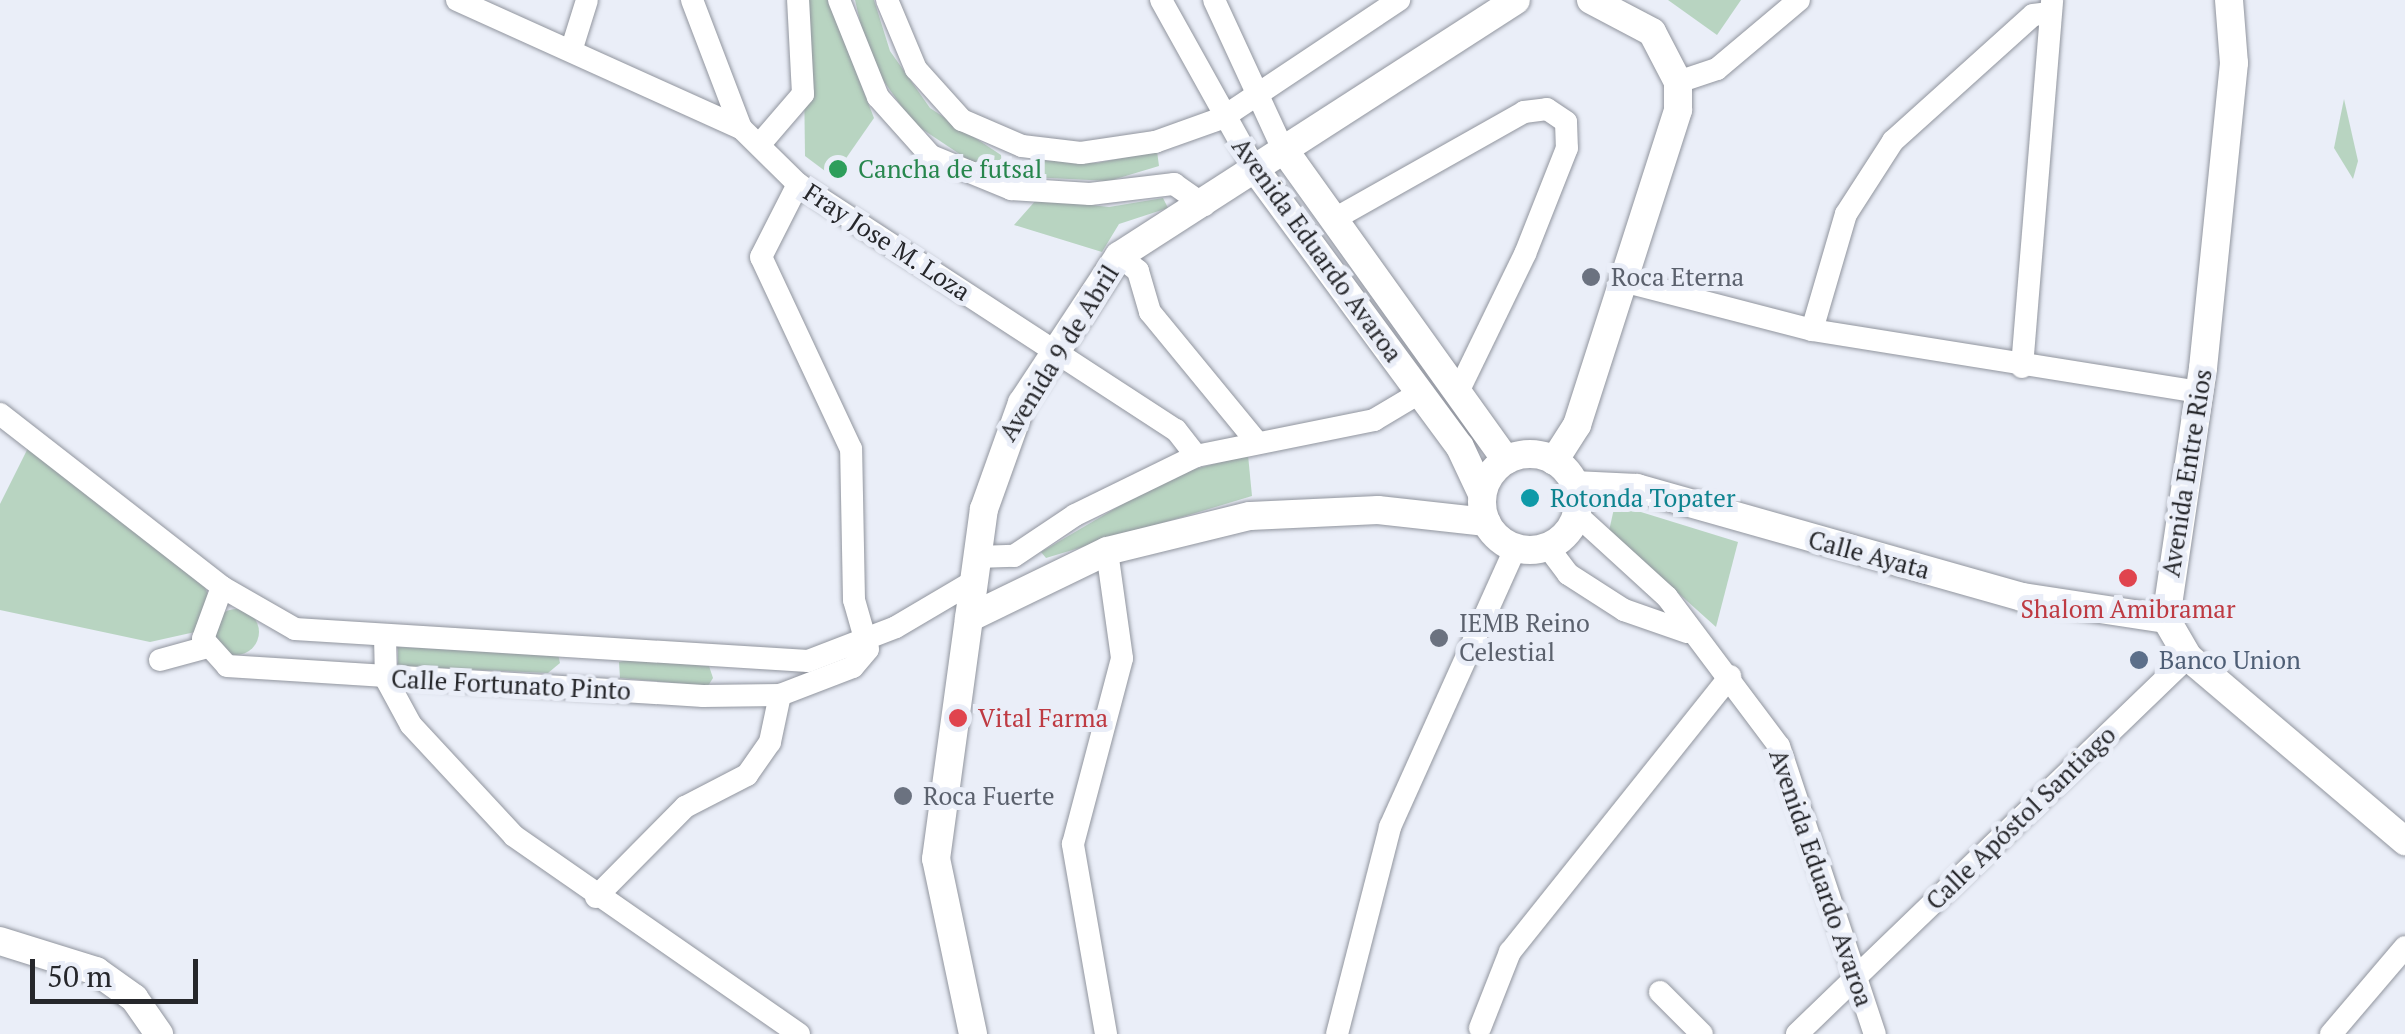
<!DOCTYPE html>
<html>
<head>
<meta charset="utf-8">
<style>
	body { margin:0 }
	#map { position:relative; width:2405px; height:1034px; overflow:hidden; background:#eaeef8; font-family:"PT Serif",serif }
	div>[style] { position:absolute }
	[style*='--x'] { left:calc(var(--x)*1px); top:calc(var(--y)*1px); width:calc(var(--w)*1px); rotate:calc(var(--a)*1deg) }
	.green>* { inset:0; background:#b8d4c1 }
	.round { border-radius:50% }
	.roads { filter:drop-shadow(0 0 2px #91959e) drop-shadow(0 0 2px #91959e) }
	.minor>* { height:22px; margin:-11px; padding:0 11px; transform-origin:11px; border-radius:11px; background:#fff }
	.major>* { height:28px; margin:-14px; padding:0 14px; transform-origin:14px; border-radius:14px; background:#fff }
	.major>.ring { margin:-14px; padding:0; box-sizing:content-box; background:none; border:28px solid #fff; border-radius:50% }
	.dots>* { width:28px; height:28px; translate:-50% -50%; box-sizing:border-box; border:5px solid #eaeef8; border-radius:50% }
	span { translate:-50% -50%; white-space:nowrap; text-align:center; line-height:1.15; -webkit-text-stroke:10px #eaeef8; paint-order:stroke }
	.leisure-label { font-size:25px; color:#27864d }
	.left { translate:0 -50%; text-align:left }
	.street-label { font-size:25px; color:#26272b }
	.worship-label { font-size:25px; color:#5b616d }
	.culture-label { font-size:25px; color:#0d838f }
	.health-label { font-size:25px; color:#be3a42 }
	.service-label { font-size:25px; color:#4e5e75 }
	.scale { position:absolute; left:30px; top:959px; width:168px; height:45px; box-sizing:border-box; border:5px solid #26272b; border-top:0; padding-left:12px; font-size:30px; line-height:35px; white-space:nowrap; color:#26272b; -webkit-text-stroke:8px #eaeef8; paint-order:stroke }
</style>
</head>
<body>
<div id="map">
	<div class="green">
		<div style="clip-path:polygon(803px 0,828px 0,874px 118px,833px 177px,805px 156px)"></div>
		<div style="clip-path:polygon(855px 0,874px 0,890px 51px,930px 108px,1001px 155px,1002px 166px,982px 169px,913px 123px,869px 60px)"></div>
		<div style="clip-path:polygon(1668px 0,1741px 0,1717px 35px)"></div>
		<div style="clip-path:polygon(2344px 99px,2358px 161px,2353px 179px,2334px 148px)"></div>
		<div style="clip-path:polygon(1157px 151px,1159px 166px,1109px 181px,1030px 177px,1038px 160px,1097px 163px)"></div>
		<div style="clip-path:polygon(1163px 198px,1168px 208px,1119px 224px,1102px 252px,1014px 225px,1037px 199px,1109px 207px)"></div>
		<div style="clip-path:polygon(29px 446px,201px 579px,210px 599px,195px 632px,150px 642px,0 610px,0 504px)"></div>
		<div style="clip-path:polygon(1248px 455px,1252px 496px,1046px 558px,1041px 552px,1172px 475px)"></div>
		<div style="clip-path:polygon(1615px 504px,1738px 542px,1716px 627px,1609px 531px)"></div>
		<div class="round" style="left:213px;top:609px;width:46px;height:46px"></div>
		<div style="clip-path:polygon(398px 647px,558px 654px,560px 663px,548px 673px,398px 666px)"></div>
		<div style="clip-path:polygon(628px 660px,709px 666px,713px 678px,708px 686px,620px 678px,619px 662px)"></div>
	</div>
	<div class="roads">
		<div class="minor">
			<div style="--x:457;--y:0;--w:312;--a:24.3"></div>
			<div style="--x:741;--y:128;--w:80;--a:44.5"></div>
			<div style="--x:798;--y:184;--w:451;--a:33.1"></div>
			<div style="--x:1176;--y:430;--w:33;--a:52"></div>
			<div style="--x:692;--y:0;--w:137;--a:69.1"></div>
			<div style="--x:839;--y:0;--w:105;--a:68.1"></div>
			<div style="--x:878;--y:97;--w:79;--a:48.1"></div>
			<div style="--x:931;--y:156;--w:87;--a:22.4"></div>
			<div style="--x:1011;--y:189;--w:79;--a:3.6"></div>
			<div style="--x:1090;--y:194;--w:85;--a:-6.8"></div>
			<div style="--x:1174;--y:184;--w:37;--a:35"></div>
			<div style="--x:887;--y:0;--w:75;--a:67.2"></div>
			<div style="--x:916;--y:69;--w:69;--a:48"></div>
			<div style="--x:962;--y:120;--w:65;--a:23.4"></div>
			<div style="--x:1022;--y:146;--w:59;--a:6.8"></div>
			<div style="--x:1081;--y:153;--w:75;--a:-8.5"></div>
			<div style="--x:1155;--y:142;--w:71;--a:-19.7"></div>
			<div style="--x:1222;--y:118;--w:213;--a:-33.7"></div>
			<div style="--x:1161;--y:0;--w:193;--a:60.9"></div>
			<div style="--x:1214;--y:0;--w:162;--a:65.2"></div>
			<div style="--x:572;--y:48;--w:50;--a:-72.6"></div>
			<div style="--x:1678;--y:82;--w:41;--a:-18.4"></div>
			<div style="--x:1717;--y:69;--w:107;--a:-40.1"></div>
			<div style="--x:760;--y:144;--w:66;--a:-49.3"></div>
			<div style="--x:803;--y:94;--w:94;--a:-93"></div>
			<div style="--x:1336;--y:218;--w:216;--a:-29.4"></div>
			<div style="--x:1524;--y:112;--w:23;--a:-7"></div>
			<div style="--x:1547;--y:109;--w:23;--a:34"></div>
			<div style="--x:1566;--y:122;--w:26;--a:88"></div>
			<div style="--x:1567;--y:148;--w:114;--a:111.6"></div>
			<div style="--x:1525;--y:254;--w:149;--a:115.9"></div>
			<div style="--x:1119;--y:256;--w:24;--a:38"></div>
			<div style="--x:1138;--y:271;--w:43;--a:73.7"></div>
			<div style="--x:1150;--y:312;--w:166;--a:50.6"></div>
			<div style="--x:1623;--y:281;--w:195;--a:14.5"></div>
			<div style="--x:1812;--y:330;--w:393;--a:9.1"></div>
			<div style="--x:1812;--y:330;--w:121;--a:-73.7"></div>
			<div style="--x:1846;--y:214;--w:87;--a:-57.2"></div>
			<div style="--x:1893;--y:141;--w:188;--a:-42"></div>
			<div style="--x:2033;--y:15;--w:17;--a:-7"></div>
			<div style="--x:2022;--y:367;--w:368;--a:-85.3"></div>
			<div style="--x:0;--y:414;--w:281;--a:37.9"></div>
			<div style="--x:222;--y:587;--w:84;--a:29.9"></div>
			<div style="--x:295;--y:629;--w:514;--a:3.57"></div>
			<div style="--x:808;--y:661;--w:94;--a:-21.1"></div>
			<div style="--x:896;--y:627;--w:91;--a:-30.5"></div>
			<div style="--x:1576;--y:514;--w:123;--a:42.4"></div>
			<div style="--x:1667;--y:597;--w:186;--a:53.1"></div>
			<div style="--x:1779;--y:746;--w:304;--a:71.6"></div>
			<div style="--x:1547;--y:546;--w:35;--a:53"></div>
			<div style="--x:1568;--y:574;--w:67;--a:32.7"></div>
			<div style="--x:1624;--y:610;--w:67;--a:19.2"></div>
			<div style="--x:977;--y:557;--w:37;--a:-2"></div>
			<div style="--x:1014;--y:556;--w:73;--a:-33.9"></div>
			<div style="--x:1075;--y:515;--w:135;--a:-26"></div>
			<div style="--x:1196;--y:456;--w:182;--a:-11.4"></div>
			<div style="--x:1374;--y:420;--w:55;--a:-30.8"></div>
			<div style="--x:222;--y:587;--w:55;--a:110.1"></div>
			<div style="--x:203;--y:639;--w:36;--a:48"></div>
			<div style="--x:227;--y:666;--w:477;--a:3.6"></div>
			<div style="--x:703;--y:696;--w:77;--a:-0.7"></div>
			<div style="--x:780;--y:695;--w:78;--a:-21"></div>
			<div style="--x:853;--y:667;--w:23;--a:-50"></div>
			<div style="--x:868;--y:649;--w:51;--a:-105.9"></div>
			<div style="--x:854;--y:600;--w:151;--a:-91.1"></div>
			<div style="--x:851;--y:449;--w:212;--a:-115.1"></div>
			<div style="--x:761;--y:257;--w:82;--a:-63.1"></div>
			<div style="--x:385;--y:636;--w:43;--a:88.7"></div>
			<div style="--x:386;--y:679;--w:52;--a:61.5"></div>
			<div style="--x:411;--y:725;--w:151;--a:47.1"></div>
			<div style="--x:514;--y:836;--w:347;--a:34.8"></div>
			<div style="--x:160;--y:660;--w:46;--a:-15.3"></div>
			<div style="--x:596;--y:897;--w:127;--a:-45.3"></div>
			<div style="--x:685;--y:807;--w:70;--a:-27.3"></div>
			<div style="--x:747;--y:775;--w:40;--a:-55.1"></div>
			<div style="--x:770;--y:742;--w:48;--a:-78"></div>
			<div style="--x:1660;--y:992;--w:59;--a:45"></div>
			<div style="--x:1480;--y:1028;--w:82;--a:-68.5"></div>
			<div style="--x:1510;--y:952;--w:353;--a:-51.4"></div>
			<div style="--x:1106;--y:1034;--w:193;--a:-99.9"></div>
			<div style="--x:1073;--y:844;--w:192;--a:-75.2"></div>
			<div style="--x:1122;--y:658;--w:108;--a:-98"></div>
			<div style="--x:1337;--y:1034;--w:214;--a:-75.6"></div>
			<div style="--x:1390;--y:827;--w:307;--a:-65.8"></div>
			<div style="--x:1797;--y:1034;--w:543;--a:-43.96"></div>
			<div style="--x:2331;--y:1034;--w:114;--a:-49.6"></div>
		</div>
		<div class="major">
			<div style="--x:2229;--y:0;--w:63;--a:85.5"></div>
			<div style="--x:2234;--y:63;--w:307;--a:95.8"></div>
			<div style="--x:2203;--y:368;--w:254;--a:98.4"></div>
			<div style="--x:2166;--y:619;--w:44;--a:59.9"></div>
			<div style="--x:2188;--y:657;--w:285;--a:40.3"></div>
			<div style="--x:1282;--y:147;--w:385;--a:54.4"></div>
			<div style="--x:1255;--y:169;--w:345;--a:53.6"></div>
			<div style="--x:1460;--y:447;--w:52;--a:64.9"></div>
			<div class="ring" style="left:1482px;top:454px;width:68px;height:68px"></div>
			<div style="--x:1554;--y:461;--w:43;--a:-57.4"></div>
			<div style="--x:1577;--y:425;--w:331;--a:-72.2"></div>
			<div style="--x:1678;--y:110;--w:28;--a:-90"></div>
			<div style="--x:1678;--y:82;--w:56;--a:-117.5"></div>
			<div style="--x:1652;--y:32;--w:69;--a:-152.3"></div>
			<div style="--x:1574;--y:485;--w:63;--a:2.7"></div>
			<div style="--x:1637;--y:488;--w:400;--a:15.8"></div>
			<div style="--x:2022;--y:597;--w:146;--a:8.7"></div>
			<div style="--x:969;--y:618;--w:153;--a:-25.9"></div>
			<div style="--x:1107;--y:551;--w:147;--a:-13.8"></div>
			<div style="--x:1250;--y:516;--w:128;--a:-2.7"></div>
			<div style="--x:1378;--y:510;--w:109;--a:6.3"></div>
			<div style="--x:0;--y:941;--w:101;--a:17.4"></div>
			<div style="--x:96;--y:971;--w:47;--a:35.4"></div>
			<div style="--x:134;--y:998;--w:44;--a:55.2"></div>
			<div style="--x:973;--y:1034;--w:179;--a:-101.9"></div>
			<div style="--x:936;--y:859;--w:353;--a:-82.2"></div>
			<div style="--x:984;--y:509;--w:113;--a:-70.3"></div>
			<div style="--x:1022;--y:403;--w:176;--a:-56.6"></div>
			<div style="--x:1119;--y:256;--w:472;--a:-32.8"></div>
		</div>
	</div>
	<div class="dots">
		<div style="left:838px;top:169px;background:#2e9e5b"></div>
		<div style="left:1591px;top:277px;background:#6b7280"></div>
		<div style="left:1530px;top:498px;background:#0f9aa8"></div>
		<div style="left:2128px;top:578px;background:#e0444e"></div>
		<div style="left:1439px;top:638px;background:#6b7280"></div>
		<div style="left:2139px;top:660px;background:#5c6f8a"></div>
		<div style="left:958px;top:718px;background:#e0444e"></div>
		<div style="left:903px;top:796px;background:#6b7280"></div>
	</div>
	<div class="leisure-label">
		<span class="left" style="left:858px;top:169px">Cancha de futsal</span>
	</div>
	<div class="street-label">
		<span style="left:887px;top:242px;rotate:33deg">Fray Jose M. Loza</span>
		<span style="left:1317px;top:250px;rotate:54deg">Avenida Eduardo Avaroa</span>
		<span style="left:1059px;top:353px;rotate:-58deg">Avenida 9 de Abril</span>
		<span style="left:2187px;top:473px;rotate:-81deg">Avenida Entre Rios</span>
		<span style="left:1869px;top:555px;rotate:15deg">Calle Ayata</span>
		<span style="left:511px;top:685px;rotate:3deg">Calle Fortunato Pinto</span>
		<span style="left:2021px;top:818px;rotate:-44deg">Calle Apóstol Santiago</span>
		<span style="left:1821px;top:878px;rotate:71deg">Avenida Eduardo Avaroa</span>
	</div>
	<div class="worship-label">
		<span class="left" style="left:1611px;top:277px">Roca Eterna</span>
		<span class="left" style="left:1459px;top:638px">IEMB Reino<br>Celestial</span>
		<span class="left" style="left:923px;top:796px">Roca Fuerte</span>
	</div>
	<div class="culture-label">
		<span class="left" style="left:1550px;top:498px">Rotonda Topater</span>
	</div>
	<div class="health-label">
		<span style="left:2128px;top:609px">Shalom Amibramar</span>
		<span class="left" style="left:978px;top:718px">Vital Farma</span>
	</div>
	<div class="service-label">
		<span class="left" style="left:2159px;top:660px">Banco Union</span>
	</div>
	<div class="scale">50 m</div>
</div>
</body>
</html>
